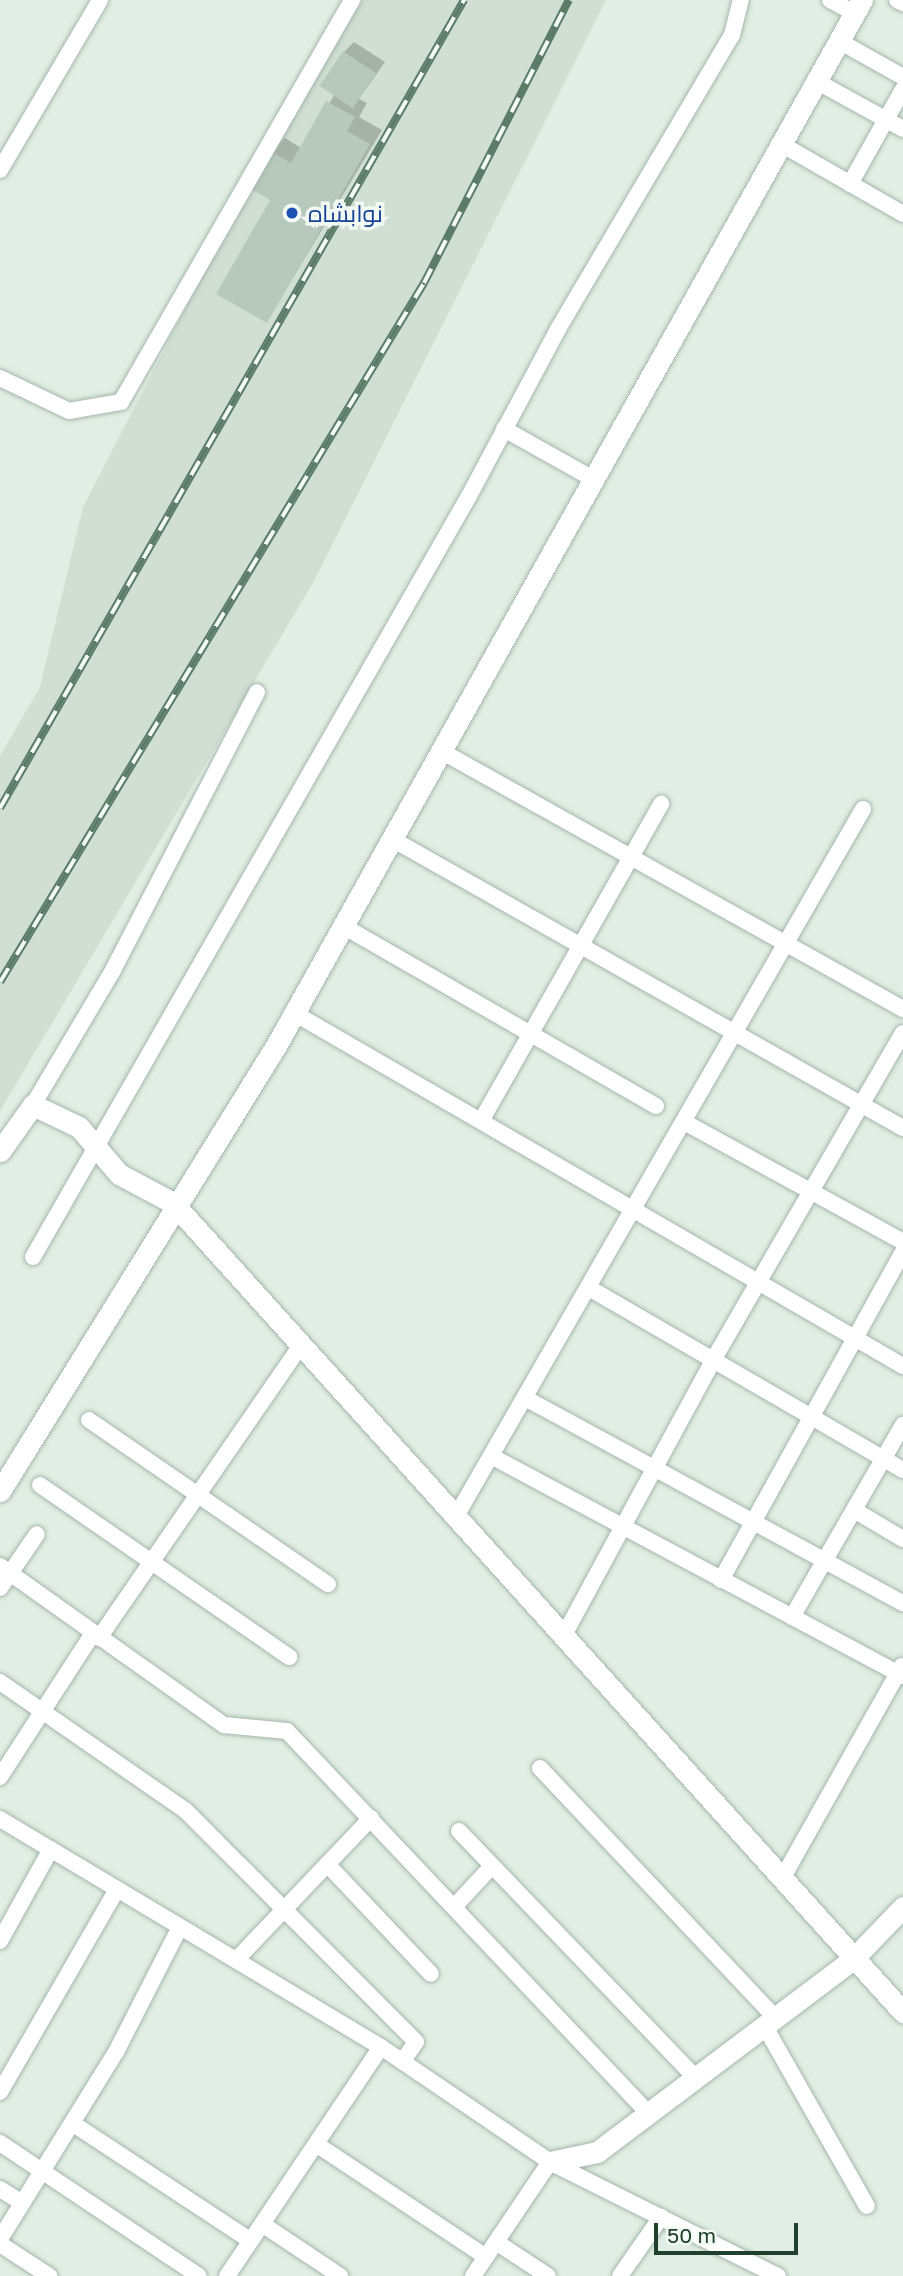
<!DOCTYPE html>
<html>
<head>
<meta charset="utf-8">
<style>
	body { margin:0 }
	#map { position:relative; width:903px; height:2276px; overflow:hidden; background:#e2eee5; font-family:"Golos Text",Cairo,sans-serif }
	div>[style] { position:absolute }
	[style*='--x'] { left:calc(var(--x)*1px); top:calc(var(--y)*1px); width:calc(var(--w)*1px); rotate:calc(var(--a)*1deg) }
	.built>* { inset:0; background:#d0ded3 }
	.shadow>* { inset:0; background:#0003 }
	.building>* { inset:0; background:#b7c9bd; transform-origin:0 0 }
	.roads { filter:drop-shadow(0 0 2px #a4b7aa) drop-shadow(0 0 2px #a4b7aa) }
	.street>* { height:16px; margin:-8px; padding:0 8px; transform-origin:8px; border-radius:8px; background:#fff }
	.secondary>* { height:21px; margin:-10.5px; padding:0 10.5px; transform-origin:10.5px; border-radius:10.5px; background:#fff }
	.rail>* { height:8px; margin-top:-4px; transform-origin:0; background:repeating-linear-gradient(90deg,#f3faf4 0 16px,#5a7c69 0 32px); box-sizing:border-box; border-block:2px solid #5a7c69 }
	.dots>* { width:19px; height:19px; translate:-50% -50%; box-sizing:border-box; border:4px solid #f3faf4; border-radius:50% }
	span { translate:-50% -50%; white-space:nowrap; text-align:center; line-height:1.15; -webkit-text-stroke:7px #f3faf4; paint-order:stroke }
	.transit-label { font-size:24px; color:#164399 }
	.left { translate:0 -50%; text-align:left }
	.scale { position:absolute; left:654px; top:2223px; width:144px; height:32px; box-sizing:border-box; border:4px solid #20412e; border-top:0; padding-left:9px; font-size:21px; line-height:24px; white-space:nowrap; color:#20412e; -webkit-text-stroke:5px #f3faf4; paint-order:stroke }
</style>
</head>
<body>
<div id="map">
	<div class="built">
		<div style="clip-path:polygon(362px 0,606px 0,314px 581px,0 1111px,0 756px,40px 687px,83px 507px,247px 189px)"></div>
	</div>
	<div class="shadow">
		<div style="clip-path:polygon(354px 42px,385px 62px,359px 99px,367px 103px,359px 117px,382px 130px,267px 321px,271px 152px,285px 138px,301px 148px,335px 94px,344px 52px)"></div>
	</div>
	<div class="building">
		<div style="left:343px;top:51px;width:40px;height:42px;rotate:34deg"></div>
		<div style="clip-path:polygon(326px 101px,355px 117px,347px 131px,370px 144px,267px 323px,216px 294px,270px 200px,249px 188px,270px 151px,291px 163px)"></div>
	</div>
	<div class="roads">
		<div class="street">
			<div style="--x:830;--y:0;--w:27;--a:28"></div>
			<div style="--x:897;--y:0;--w:7;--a:27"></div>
			<div style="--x:839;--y:41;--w:73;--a:29.4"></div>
			<div style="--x:816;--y:81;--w:99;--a:28.9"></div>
			<div style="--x:781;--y:144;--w:141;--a:29.8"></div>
			<div style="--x:0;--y:170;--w:197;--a:-59.5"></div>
			<div style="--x:850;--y:184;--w:109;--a:-60.8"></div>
			<div style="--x:0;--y:378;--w:76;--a:25.6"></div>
			<div style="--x:69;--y:411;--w:53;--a:-9.8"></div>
			<div style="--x:121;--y:402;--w:464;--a:-60.1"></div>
			<div style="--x:504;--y:429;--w:102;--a:29.3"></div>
			<div style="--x:441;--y:751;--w:529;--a:29.18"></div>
			<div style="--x:392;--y:839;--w:587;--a:29.49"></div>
			<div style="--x:343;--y:926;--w:361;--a:29.9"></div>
			<div style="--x:294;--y:1013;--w:704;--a:30.1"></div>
			<div style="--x:33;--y:1105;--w:155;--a:-59.3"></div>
			<div style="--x:112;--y:972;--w:315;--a:-62.6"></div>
			<div style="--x:481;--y:1121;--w:365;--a:-60.4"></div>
			<div style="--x:686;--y:1123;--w:247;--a:28.7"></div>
			<div style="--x:33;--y:1257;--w:877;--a:-60.19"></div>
			<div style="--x:469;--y:496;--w:189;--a:-61.9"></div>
			<div style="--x:558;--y:329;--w:342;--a:-59.4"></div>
			<div style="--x:732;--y:35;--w:36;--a:-76"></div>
			<div style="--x:589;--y:1288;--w:363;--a:30.1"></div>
			<div style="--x:525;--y:1398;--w:430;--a:28.5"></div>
			<div style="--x:89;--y:1420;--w:290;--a:34.5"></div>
			<div style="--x:491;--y:1456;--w:467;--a:28.1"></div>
			<div style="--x:40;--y:1485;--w:303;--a:34.6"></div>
			<div style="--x:854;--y:1510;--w:57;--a:30.6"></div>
			<div style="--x:455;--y:1518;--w:818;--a:-60.08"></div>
			<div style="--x:0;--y:1566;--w:275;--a:35.4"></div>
			<div style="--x:224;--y:1725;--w:63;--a:5.4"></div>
			<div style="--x:287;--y:1731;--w:524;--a:46.62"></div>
			<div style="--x:721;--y:1580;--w:376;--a:-61"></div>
			<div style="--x:0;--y:1588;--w:65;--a:-55.6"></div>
			<div style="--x:792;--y:1617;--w:222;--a:-60"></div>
			<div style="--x:564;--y:1635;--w:311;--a:-61.5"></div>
			<div style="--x:712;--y:1362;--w:380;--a:-59.9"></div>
			<div style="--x:99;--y:1638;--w:352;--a:-55.4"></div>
			<div style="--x:0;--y:1682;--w:225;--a:34.7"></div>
			<div style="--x:185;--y:1810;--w:327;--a:45.1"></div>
			<div style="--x:416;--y:2042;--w:24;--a:125"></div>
			<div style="--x:540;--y:1768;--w:342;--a:46.7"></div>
			<div style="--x:0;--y:1777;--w:171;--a:-57.1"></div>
			<div style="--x:0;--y:1819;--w:444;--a:30.9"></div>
			<div style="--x:381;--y:2047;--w:204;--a:34.2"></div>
			<div style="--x:550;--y:2162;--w:255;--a:26.6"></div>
			<div style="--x:459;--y:1831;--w:341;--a:46.2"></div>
			<div style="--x:327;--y:1864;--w:151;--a:46.6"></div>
			<div style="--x:783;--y:1877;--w:242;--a:-60.6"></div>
			<div style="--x:454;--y:1907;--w:56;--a:-47.2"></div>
			<div style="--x:0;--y:1941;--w:105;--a:-61"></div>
			<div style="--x:236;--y:1960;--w:196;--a:-46.4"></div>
			<div style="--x:764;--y:2025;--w:208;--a:60.4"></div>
			<div style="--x:0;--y:2092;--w:234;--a:-60"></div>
			<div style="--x:72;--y:2123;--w:214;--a:33.4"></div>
			<div style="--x:0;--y:2143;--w:239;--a:33.8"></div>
			<div style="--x:316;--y:2144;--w:204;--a:33.6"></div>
			<div style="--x:0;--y:2189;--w:26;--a:32"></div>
			<div style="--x:262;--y:2224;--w:94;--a:33.7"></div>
			<div style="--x:0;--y:2239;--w:222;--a:-58.2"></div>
			<div style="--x:117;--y:2050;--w:138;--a:-62.9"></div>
			<div style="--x:496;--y:2242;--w:62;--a:33.2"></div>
			<div style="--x:0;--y:2244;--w:59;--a:33.1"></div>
			<div style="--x:227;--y:2276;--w:276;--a:-56.1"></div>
			<div style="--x:473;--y:2276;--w:138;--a:-56"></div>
			<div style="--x:620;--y:2276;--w:72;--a:-55.2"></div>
		</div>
		<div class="secondary">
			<div style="--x:0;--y:1151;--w:57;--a:-54.3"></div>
			<div style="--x:33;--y:1105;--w:51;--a:25.6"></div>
			<div style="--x:79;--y:1127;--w:62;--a:49.6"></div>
			<div style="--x:119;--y:1174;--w:61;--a:28.2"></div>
			<div style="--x:173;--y:1203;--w:1090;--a:47.94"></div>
			<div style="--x:0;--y:1491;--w:526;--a:-58.21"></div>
			<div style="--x:277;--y:1044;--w:1197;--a:-60.74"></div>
			<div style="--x:550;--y:2162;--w:48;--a:-12"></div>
			<div style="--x:597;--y:2152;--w:322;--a:-37"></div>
			<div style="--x:854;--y:1958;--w:71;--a:-46.1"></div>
		</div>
	</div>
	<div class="rail">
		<div style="--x:0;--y:808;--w:932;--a:-60.13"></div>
		<div style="--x:0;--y:982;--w:818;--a:-58.76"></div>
		<div style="--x:424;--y:283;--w:318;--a:-62.9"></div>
	</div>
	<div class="dots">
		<div style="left:292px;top:213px;background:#1a4fb4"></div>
	</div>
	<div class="transit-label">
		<span class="left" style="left:308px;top:213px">نوابشاہ</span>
	</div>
	<div class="scale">50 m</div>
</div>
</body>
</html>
